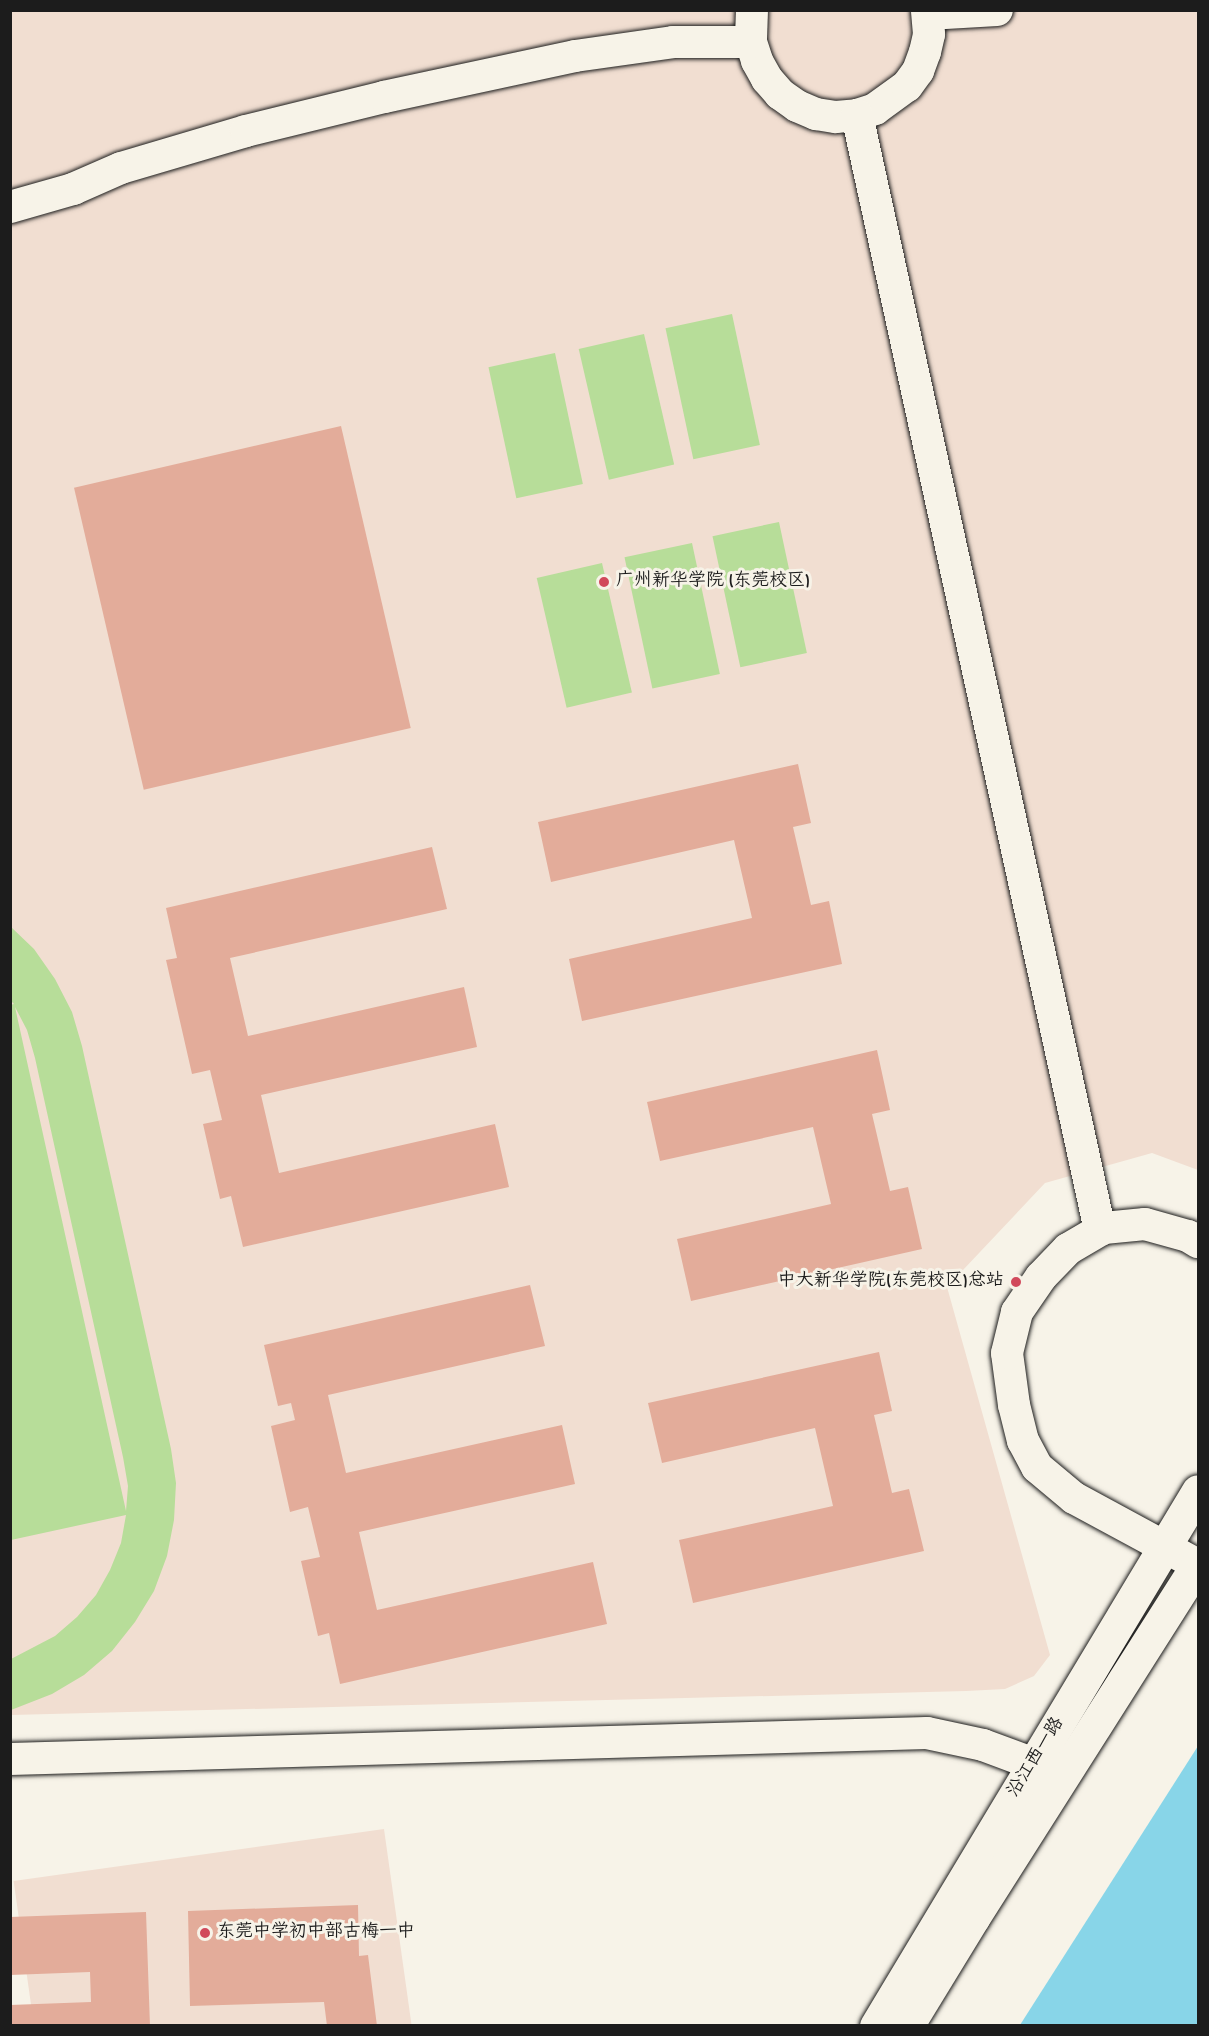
<!DOCTYPE html>
<html>
<head>
<meta charset="utf-8">
<style>
	body { margin:0 }
	#map { position:relative; width:1209px; height:2036px; overflow:hidden; background:#f7f3e8; font-family:"Gochi Hand","LXGW WenKai TC",sans-serif }
	div>[style] { position:absolute }
	[style*='--x'] { left:calc(var(--x)*1px); top:calc(var(--y)*1px); width:calc(var(--w)*1px); rotate:calc(var(--a)*1deg) }
	.built>* { inset:0; background:#f1ded1; transform-origin:0 0 }
	.green>* { inset:0; background:#b7dd99; transform-origin:0 0 }
	.water>* { inset:0; background:#88d5e8 }
	.building>* { inset:0; background:#e3ac9a; transform-origin:0 0 }
	.roads { filter:drop-shadow(0 0 2px #1c1c1c) drop-shadow(0 0 2px #1c1c1c) }
	.minor>* { height:32px; margin:-16px; padding:0 16px; transform-origin:16px; border-radius:16px; background:#f7f3e8 }
	.tertiary>* { height:33px; margin:-16.5px; padding:0 16.5px; transform-origin:16.5px; border-radius:16.5px; background:#f7f3e8 }
	.dots>* { width:16px; height:16px; translate:-50% -50%; box-sizing:border-box; border:3px solid #f7f3e8; border-radius:50% }
	span { translate:-50% -50%; white-space:nowrap; text-align:center; line-height:1.15; -webkit-text-stroke:6px #f7f3e8; paint-order:stroke }
	.poi-label { font-size:18px; color:#1c1c1c }
	.left { translate:0 -50%; text-align:left }
	.right { translate:-100% -50%; text-align:right }
	.street-label { font-size:18px; color:#1c1c1c }
	.frame { position:absolute; inset:0; border:12px solid #1c1c1c; pointer-events:none }
</style>
</head>
<body>
<div id="map">
	<div class="built">
		<div style="clip-path:polygon(10px 11px,1198px 11px,1198px 1170px,1152px 1153px,1045px 1183px,947px 1287px,1050px 1655px,1034px 1676px,1005px 1689px,966px 1691px,11px 1715px)"></div>
		<div style="left:384px;top:1829px;width:198px;height:374px;rotate:82deg"></div>
	</div>
	<div class="green">
		<div style="left:732px;top:314px;width:134px;height:68px;rotate:78deg"></div>
		<div style="left:644px;top:334px;width:134px;height:67px;rotate:77deg"></div>
		<div style="left:555px;top:353px;width:134px;height:68px;rotate:78deg"></div>
		<div style="left:779px;top:522px;width:134px;height:68px;rotate:78deg"></div>
		<div style="left:692px;top:543px;width:134px;height:69px;rotate:78deg"></div>
		<div style="left:602px;top:563px;width:133px;height:67px;rotate:77deg"></div>
		<div style="clip-path:polygon(evenodd,11px 927px,34px 949px,55px 979px,72px 1012px,82px 1046px,171px 1449px,176px 1483px,174px 1520px,167px 1556px,154px 1591px,135px 1622px,112px 1651px,84px 1675px,52px 1694px,11px 1710px,11px 1659px,55px 1636px,77px 1617px,96px 1595px,110px 1570px,121px 1543px,126px 1515px,11px 1540px,10px 1005px,14px 1004px,10px 1000px,11px 927px,15px 1007px,27px 1030px,35px 1058px,123px 1457px,128px 1486px,126px 1511px,15px 1007px)"></div>
	</div>
	<div class="water">
		<div style="clip-path:polygon(1198px 1746px,1198px 2025px,1020px 2025px)"></div>
	</div>
	<div class="building">
		<div style="left:341px;top:426px;width:310px;height:274px;rotate:77deg"></div>
		<div style="clip-path:polygon(798px 764px,811px 823px,793px 827px,811px 905px,829px 901px,842px 964px,582px 1021px,569px 959px,752px 918px,734px 840px,551px 882px,538px 822px)"></div>
		<div style="clip-path:polygon(432px 847px,447px 909px,230px 958px,248px 1036px,464px 987px,477px 1047px,261px 1095px,279px 1173px,495px 1124px,509px 1187px,243px 1247px,231px 1196px,220px 1199px,203px 1124px,222px 1120px,210px 1070px,192px 1074px,166px 960px,177px 958px,166px 908px)"></div>
		<div style="clip-path:polygon(877px 1050px,890px 1110px,872px 1114px,890px 1191px,908px 1187px,922px 1249px,691px 1301px,677px 1239px,831px 1204px,813px 1127px,660px 1161px,647px 1102px)"></div>
		<div style="clip-path:polygon(530px 1285px,545px 1346px,328px 1395px,346px 1473px,562px 1425px,575px 1484px,359px 1532px,377px 1610px,593px 1562px,607px 1624px,340px 1684px,329px 1633px,318px 1636px,301px 1561px,320px 1557px,308px 1507px,290px 1512px,271px 1426px,295px 1420px,291px 1403px,278px 1406px,264px 1345px)"></div>
		<div style="clip-path:polygon(879px 1352px,892px 1411px,874px 1415px,892px 1493px,909px 1489px,924px 1551px,693px 1603px,679px 1540px,833px 1506px,815px 1428px,662px 1463px,648px 1403px)"></div>
		<div style="clip-path:polygon(358px 1905px,359px 1956px,368px 1955px,377px 2026px,327px 2026px,324px 2002px,190px 2006px,188px 1911px)"></div>
		<div style="clip-path:polygon(146px 1912px,150px 2026px,10px 2026px,10px 2005px,91px 2002px,90px 1972px,10px 1975px,10px 1917px)"></div>
	</div>
	<div class="roads">
		<div class="minor">
			<div style="--x:752;--y:10;--w:32;--a:92"></div>
			<div style="--x:751;--y:42;--w:20;--a:72"></div>
			<div style="--x:757;--y:61;--w:21;--a:61"></div>
			<div style="--x:767;--y:79;--w:20;--a:49"></div>
			<div style="--x:780;--y:94;--w:21;--a:35"></div>
			<div style="--x:797;--y:106;--w:21;--a:23"></div>
			<div style="--x:816;--y:114;--w:20;--a:9"></div>
			<div style="--x:836;--y:117;--w:21;--a:-5"></div>
			<div style="--x:857;--y:115;--w:19;--a:-18"></div>
			<div style="--x:875;--y:109;--w:39;--a:-36"></div>
			<div style="--x:907;--y:86;--w:19;--a:-54"></div>
			<div style="--x:918;--y:71;--w:20;--a:-70"></div>
			<div style="--x:925;--y:52;--w:18;--a:-77"></div>
			<div style="--x:929;--y:34;--w:24;--a:-95"></div>
			<div style="--x:928;--y:14;--w:69;--a:-3.3"></div>
			<div style="--x:857;--y:115;--w:1141;--a:77.71"></div>
			<div style="--x:10;--y:207;--w:66;--a:-15.9"></div>
			<div style="--x:73;--y:189;--w:52;--a:-23.6"></div>
			<div style="--x:121;--y:168;--w:130;--a:-16.5"></div>
			<div style="--x:246;--y:131;--w:142;--a:-13.8"></div>
			<div style="--x:384;--y:97;--w:195;--a:-12.1"></div>
			<div style="--x:575;--y:56;--w:99;--a:-8.1"></div>
			<div style="--x:673;--y:42;--w:78;--a:0"></div>
			<div style="--x:1198;--y:1565;--w:141;--a:-151.6"></div>
			<div style="--x:1074;--y:1498;--w:48;--a:-140"></div>
			<div style="--x:1037;--y:1467;--w:30;--a:-118"></div>
			<div style="--x:1023;--y:1441;--w:37;--a:-104"></div>
			<div style="--x:1014;--y:1405;--w:52;--a:-97.7"></div>
			<div style="--x:1007;--y:1353;--w:42;--a:-76.3"></div>
			<div style="--x:1017;--y:1312;--w:42;--a:-55.6"></div>
			<div style="--x:1041;--y:1277;--w:39;--a:-46"></div>
			<div style="--x:1068;--y:1249;--w:42;--a:-30.3"></div>
			<div style="--x:1104;--y:1228;--w:41;--a:-5.6"></div>
			<div style="--x:1145;--y:1224;--w:45;--a:15.6"></div>
			<div style="--x:1188;--y:1236;--w:12;--a:31"></div>
			<div style="--x:10;--y:1759;--w:917;--a:-1.62"></div>
			<div style="--x:927;--y:1733;--w:57;--a:12.1"></div>
			<div style="--x:983;--y:1745;--w:54;--a:20.4"></div>
			<div style="--x:1034;--y:1764;--w:26;--a:37"></div>
		</div>
		<div class="tertiary">
			<div style="--x:876;--y:2026;--w:624;--a:-58.96"></div>
			<div style="--x:907;--y:2026;--w:127;--a:-58.6"></div>
			<div style="--x:973;--y:1918;--w:419;--a:-57.6"></div>
		</div>
	</div>
	<div class="dots">
		<div style="left:604px;top:582px;background:#d1495b"></div>
		<div style="left:1016px;top:1282px;background:#d1495b"></div>
		<div style="left:205px;top:1933px;background:#d1495b"></div>
	</div>
	<div class="poi-label">
		<span class="left" style="left:616px;top:582px">广州新华学院 (东莞校区)</span>
		<span class="right" style="left:1004px;top:1282px">中大新华学院(东莞校区)总站</span>
		<span class="left" style="left:217px;top:1933px">东莞中学初中部古梅一中</span>
	</div>
	<div class="street-label">
		<span style="left:1037px;top:1758px;rotate:-58deg">沿江西一路</span>
	</div>
	<div class="frame"></div>
</div>
</body>
</html>
